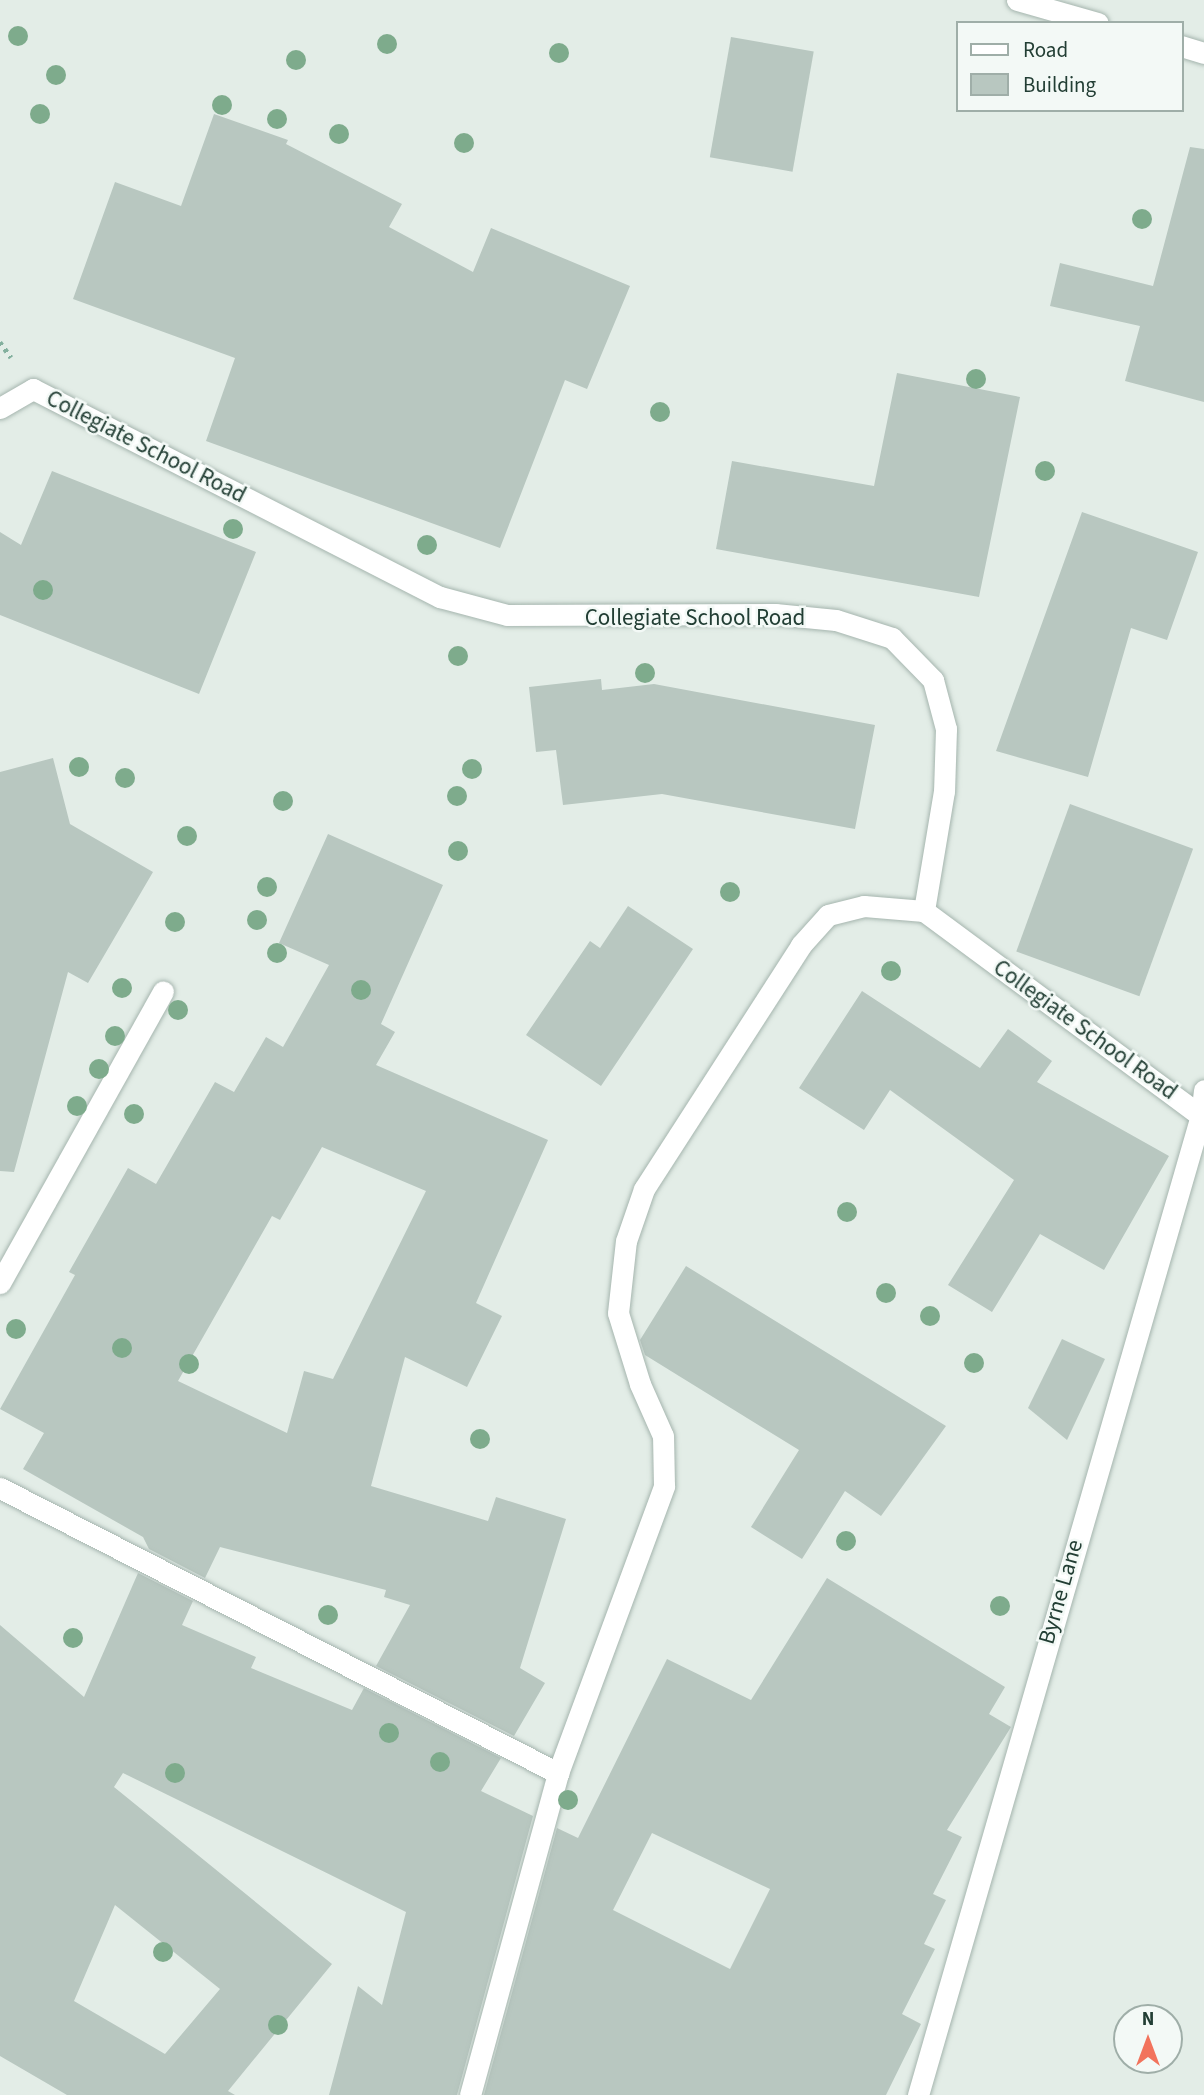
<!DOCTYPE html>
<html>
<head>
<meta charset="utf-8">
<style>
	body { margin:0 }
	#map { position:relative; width:1204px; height:2095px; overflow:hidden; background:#e3ede7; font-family:"Source Sans 3",sans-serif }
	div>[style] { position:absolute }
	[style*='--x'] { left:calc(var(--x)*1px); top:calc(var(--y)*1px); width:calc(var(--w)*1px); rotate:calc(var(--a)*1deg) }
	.building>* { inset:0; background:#b8c7c0; transform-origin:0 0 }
	.path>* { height:4.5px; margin-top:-2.25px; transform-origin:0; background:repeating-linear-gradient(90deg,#83b09e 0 3.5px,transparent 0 8.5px) }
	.roads { filter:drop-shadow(0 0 2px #a5b5ae) drop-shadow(0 0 2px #a5b5ae) }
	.minor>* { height:21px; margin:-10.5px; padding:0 10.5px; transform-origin:10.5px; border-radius:10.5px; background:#fff }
	.trees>* { width:20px; height:20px; margin:-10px; border-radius:50%; background:#7eab8c }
	span { translate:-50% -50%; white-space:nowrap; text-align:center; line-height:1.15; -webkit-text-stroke:5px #f3f9f6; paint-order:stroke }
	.street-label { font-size:23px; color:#223e34 }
	.legend { position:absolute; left:956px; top:21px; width:228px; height:91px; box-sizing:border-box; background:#f3f9f6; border:2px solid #9faea8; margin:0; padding:9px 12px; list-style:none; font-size:21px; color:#223e34 }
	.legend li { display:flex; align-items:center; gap:14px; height:35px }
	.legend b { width:35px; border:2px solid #9faea8 }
	.north { position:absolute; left:1113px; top:2004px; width:70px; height:70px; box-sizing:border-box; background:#f3f9f6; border:2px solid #9faea8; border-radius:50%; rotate:0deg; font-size:19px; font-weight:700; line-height:28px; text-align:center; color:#223e34 }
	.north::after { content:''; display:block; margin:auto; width:24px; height:32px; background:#f2735c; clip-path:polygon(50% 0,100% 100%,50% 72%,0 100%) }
</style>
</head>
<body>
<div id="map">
	<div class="building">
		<div style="left:731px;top:37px;width:84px;height:122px;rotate:10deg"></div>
		<div style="clip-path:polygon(214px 114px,288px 140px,286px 144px,402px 204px,389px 227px,473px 272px,491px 228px,630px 286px,587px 389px,565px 380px,500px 548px,206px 441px,235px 358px,73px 299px,115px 182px,181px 206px)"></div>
		<div style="clip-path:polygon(1190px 147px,1204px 149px,1204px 402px,1125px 381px,1140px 326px,1050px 306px,1060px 263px,1153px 286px)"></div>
		<div style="clip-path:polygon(897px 373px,1020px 397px,979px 597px,716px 549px,732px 461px,874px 486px)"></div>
		<div style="clip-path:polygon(52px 471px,256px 552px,199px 694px,0 615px,0 532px,21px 545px)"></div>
		<div style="clip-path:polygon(1082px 512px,1198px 552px,1167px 640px,1131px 628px,1088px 777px,996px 751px)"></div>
		<div style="clip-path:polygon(601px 679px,602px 690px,654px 684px,875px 725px,855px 829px,662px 794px,563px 805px,556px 750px,536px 752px,529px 687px)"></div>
		<div style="clip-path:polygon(53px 758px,70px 824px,153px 872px,88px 983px,68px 972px,14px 1172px,0 1171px,0 772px)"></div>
		<div style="left:1070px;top:804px;width:131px;height:157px;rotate:20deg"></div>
		<div style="clip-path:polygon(evenodd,328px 834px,443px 885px,381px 1024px,395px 1032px,376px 1065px,548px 1140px,476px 1303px,502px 1316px,467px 1387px,405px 1357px,371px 1486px,488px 1521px,496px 1497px,566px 1519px,520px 1668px,545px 1683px,514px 1736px,376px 1666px,410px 1605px,384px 1597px,386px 1590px,220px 1547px,205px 1578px,149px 1549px,143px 1537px,23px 1469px,44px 1433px,0 1409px,75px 1275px,69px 1272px,128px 1168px,156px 1184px,215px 1082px,234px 1092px,266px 1037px,283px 1047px,329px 965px,279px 943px,328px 834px,322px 1147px,426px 1191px,333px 1379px,304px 1371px,287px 1433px,178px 1381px,272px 1216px,280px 1220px,322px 1147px)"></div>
		<div style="clip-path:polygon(628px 906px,693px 949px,601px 1086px,526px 1035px,590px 941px,600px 948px)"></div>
		<div style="clip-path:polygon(862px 991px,980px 1068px,1008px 1029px,1052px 1061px,1037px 1082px,1169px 1156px,1104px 1270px,1040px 1234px,992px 1312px,948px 1285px,1014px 1180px,890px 1090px,864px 1130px,799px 1088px)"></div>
		<div style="clip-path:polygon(686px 1266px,946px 1426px,881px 1516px,845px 1491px,802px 1559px,751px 1527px,799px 1450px,645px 1355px,640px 1340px)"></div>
		<div style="clip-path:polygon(1062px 1339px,1105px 1359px,1067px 1440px,1028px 1408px)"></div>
		<div style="clip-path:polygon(evenodd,138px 1573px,193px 1601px,182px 1625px,256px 1657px,251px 1668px,352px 1710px,364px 1688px,501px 1758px,481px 1791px,533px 1816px,457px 2095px,329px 2095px,358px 1986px,382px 2005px,406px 1912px,123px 1773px,114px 1787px,332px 1964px,228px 2091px,235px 2095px,67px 2095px,0 2056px,0 1625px,84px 1697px,138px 1573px,115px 1905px,220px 1989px,165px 2054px,74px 2001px,115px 1905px)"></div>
		<div style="clip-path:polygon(evenodd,827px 1578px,1005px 1687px,989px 1714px,1011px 1727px,947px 1830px,962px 1837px,933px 1894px,946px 1900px,924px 1944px,935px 1949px,902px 2014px,921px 2024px,886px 2095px,484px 2095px,557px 1828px,578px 1838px,667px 1659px,751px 1700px,827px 1578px,652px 1833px,770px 1889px,730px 1969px,613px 1910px,652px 1833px)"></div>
	</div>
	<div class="path">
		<div style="--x:0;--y:342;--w:19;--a:54"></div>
	</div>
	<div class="roads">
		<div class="minor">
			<div style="--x:1017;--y:0;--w:84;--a:15.9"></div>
			<div style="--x:1181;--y:46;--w:24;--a:17"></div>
			<div style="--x:0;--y:408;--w:38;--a:-30"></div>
			<div style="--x:33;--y:389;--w:457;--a:27.1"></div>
			<div style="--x:440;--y:597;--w:69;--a:15"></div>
			<div style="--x:507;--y:615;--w:268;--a:-0.2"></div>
			<div style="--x:775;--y:614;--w:61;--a:5.6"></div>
			<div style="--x:836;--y:620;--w:59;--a:17.8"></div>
			<div style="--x:892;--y:638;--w:59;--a:45.7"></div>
			<div style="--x:933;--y:680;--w:51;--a:75.1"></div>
			<div style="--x:946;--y:729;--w:62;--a:91.8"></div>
			<div style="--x:944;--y:791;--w:122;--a:99.5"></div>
			<div style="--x:924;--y:911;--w:348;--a:36.5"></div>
			<div style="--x:0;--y:1283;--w:334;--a:-60.8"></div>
			<div style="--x:0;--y:1488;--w:627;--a:27.06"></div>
			<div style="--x:470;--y:2095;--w:334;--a:-74.7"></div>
			<div style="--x:558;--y:1773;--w:306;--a:-69.7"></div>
			<div style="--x:664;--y:1486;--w:50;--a:-91.1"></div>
			<div style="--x:663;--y:1436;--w:57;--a:-113.9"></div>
			<div style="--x:640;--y:1384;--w:74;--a:-107.2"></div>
			<div style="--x:618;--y:1313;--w:72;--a:-83.7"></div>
			<div style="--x:626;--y:1241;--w:55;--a:-70.9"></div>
			<div style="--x:644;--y:1189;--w:290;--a:-57.2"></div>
			<div style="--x:801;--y:945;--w:40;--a:-48"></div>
			<div style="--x:828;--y:915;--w:37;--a:-14"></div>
			<div style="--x:864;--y:906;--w:60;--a:4.8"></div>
			<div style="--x:918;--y:2095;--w:1020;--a:-73.89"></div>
			<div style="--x:1201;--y:1115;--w:25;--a:-83"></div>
		</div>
	</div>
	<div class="trees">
		<div style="left:18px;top:36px"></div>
		<div style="left:387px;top:44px"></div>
		<div style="left:559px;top:53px"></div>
		<div style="left:296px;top:60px"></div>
		<div style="left:56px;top:75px"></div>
		<div style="left:222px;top:105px"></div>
		<div style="left:40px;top:114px"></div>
		<div style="left:277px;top:119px"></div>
		<div style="left:339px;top:134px"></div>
		<div style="left:464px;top:143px"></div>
		<div style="left:1142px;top:219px"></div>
		<div style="left:976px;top:379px"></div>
		<div style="left:660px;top:412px"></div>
		<div style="left:1045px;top:471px"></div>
		<div style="left:233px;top:529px"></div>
		<div style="left:427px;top:545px"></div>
		<div style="left:43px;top:590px"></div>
		<div style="left:458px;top:656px"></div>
		<div style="left:645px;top:673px"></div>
		<div style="left:79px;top:767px"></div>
		<div style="left:472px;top:769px"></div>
		<div style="left:125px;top:778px"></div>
		<div style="left:457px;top:796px"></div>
		<div style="left:283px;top:801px"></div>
		<div style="left:187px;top:836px"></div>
		<div style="left:458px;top:851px"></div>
		<div style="left:267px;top:887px"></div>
		<div style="left:730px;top:892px"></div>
		<div style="left:257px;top:920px"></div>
		<div style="left:175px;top:922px"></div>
		<div style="left:277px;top:953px"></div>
		<div style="left:891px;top:971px"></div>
		<div style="left:122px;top:988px"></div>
		<div style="left:361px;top:990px"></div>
		<div style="left:178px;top:1010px"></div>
		<div style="left:115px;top:1036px"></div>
		<div style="left:99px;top:1069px"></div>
		<div style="left:77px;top:1106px"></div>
		<div style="left:134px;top:1114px"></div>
		<div style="left:847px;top:1212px"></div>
		<div style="left:886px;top:1293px"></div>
		<div style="left:930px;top:1316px"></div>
		<div style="left:16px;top:1329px"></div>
		<div style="left:122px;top:1348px"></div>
		<div style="left:974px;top:1363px"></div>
		<div style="left:189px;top:1364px"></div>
		<div style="left:480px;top:1439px"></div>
		<div style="left:846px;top:1541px"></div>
		<div style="left:1000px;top:1606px"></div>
		<div style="left:328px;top:1615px"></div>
		<div style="left:73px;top:1638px"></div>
		<div style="left:389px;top:1733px"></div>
		<div style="left:440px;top:1762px"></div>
		<div style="left:175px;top:1773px"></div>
		<div style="left:568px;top:1800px"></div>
		<div style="left:163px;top:1952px"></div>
		<div style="left:278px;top:2025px"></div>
	</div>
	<div class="street-label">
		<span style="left:146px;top:447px;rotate:27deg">Collegiate School Road</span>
		<span style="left:695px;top:618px">Collegiate School Road</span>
		<span style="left:1085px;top:1030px;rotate:36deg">Collegiate School Road</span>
		<span style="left:1061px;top:1592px;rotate:-74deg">Byrne Lane</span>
	</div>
	<ul class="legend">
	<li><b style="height:9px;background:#fff"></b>Road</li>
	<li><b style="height:19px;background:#b8c7c0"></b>Building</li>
	</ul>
	<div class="north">N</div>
</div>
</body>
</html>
